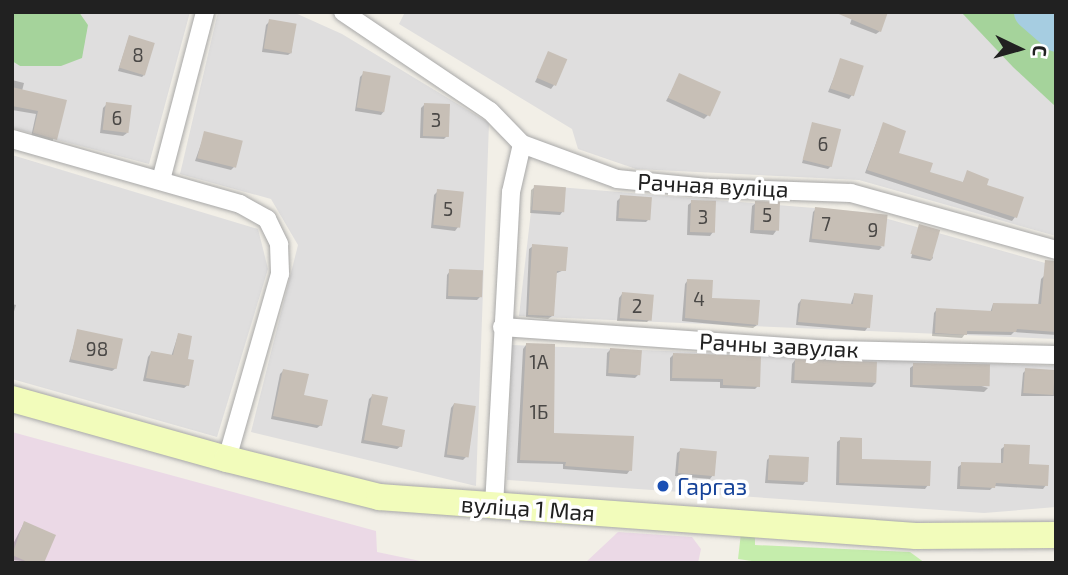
<!DOCTYPE html>
<html>
<head>
<meta charset="utf-8">
<style>
	body { margin:0 }
	#map { position:relative; width:1068px; height:575px; overflow:hidden; background:#f2efe7; font-family:"Exo 2",sans-serif }
	div>[style] { position:absolute }
	[style*='--x'] { left:calc(var(--x)*1px); top:calc(var(--y)*1px); width:calc(var(--w)*1px); rotate:calc(var(--a)*1deg) }
	.residential>* { inset:0; background:#dfdede }
	.industrial>* { inset:0; background:#ebd9e6 }
	.grass>* { inset:0; background:#c5edac }
	.forest>* { inset:0; background:#a5d39b }
	.shadow>* { inset:0; background:#0003 }
	.river>* { height:33px; margin:-16.5px; padding:0 16.5px; transform-origin:16.5px; border-radius:16.5px; background:#a6cde1 }
	.building>* { inset:0; background:#c7bfb6; transform-origin:0 0 }
	.roads { filter:drop-shadow(0 0 2px #a8a8a8) drop-shadow(0 0 2px #a8a8a8) }
	.street>* { height:18px; margin:-9px; padding:0 9px; transform-origin:9px; border-radius:9px; background:#fff }
	.secondary>* { height:26px; margin:-13px; padding:0 13px; transform-origin:13px; border-radius:13px; background:#f2fcbb }
	.dots>* { width:19px; height:19px; translate:-50% -50%; box-sizing:border-box; border:4px solid #fff; border-radius:50% }
	span { translate:-50% -50%; white-space:nowrap; text-align:center; line-height:1.15; -webkit-text-stroke:7px #fff; paint-order:stroke }
	.number-label { font-size:19px; color:#4a4846 }
	.number-label span { -webkit-text-stroke-width:0 }
	.street-label { font-size:23px; color:#212121 }
	.transit-label { font-size:23px; color:#164399 }
	.left { translate:0 -50%; text-align:left }
	.frame { position:absolute; inset:0; border:14px solid #212121; pointer-events:none }
	.north { position:absolute; left:984px; top:14px; width:70px; height:70px; -webkit-text-stroke:5px #fff; paint-order:stroke; rotate:95deg; font-size:19px; font-weight:700; line-height:28px; text-align:center; color:#212121 }
	.north::after { content:''; display:block; margin:auto; width:24px; height:32px; background:#212121; clip-path:polygon(50% 0,100% 100%,50% 72%,0 100%) }
</style>
</head>
<body>
<div id="map">
	<div class="residential">
		<div style="clip-path:polygon(79px 12px,190px 12px,149px 164px,12px 128px,12px 61px,20px 66px,88px 25px)"></div>
		<div style="clip-path:polygon(218px 12px,293px 12px,342px 34px,489px 123px,476px 486px,251px 432px,298px 245px,271px 199px,180px 174px)"></div>
		<div style="clip-path:polygon(405px 12px,961px 12px,1056px 107px,1056px 236px,859px 180px,636px 169px,578px 149px,572px 129px,399px 24px)"></div>
		<div style="clip-path:polygon(12px 155px,258px 229px,268px 269px,217px 437px,12px 379px)"></div>
		<div style="clip-path:polygon(534px 185px,863px 212px,1056px 266px,1056px 339px,519px 316px)"></div>
		<div style="clip-path:polygon(512px 345px,1056px 366px,1056px 507px,984px 513px,507px 480px)"></div>
	</div>
	<div class="industrial">
		<div style="clip-path:polygon(12px 432px,376px 531px,377px 552px,430px 563px,12px 563px)"></div>
		<div style="clip-path:polygon(618px 532px,692px 537px,701px 549px,698px 563px,585px 563px)"></div>
	</div>
	<div class="grass">
		<div style="clip-path:polygon(741px 533px,755px 534px,755px 545px,910px 552px,925px 563px,765px 563px,738px 559px)"></div>
	</div>
	<div class="forest">
		<div style="clip-path:polygon(12px 12px,79px 12px,88px 25px,82px 58px,61px 66px,20px 66px,12px 61px)"></div>
		<div style="clip-path:polygon(961px 12px,1056px 12px,1056px 107px,1013px 67px)"></div>
	</div>
	<div class="shadow">
		<div style="clip-path:polygon(854px 12px,880px 31px,876px 34px,850px 24px)"></div>
		<div style="clip-path:polygon(270px 21px,292px 52px,288px 55px,262px 52px,266px 25px)"></div>
		<div style="clip-path:polygon(129px 37px,145px 74px,142px 77px,118px 71px)"></div>
		<div style="clip-path:polygon(549px 53px,554px 85px,551px 89px,535px 82px)"></div>
		<div style="clip-path:polygon(841px 60px,852px 95px,849px 99px,828px 92px)"></div>
		<div style="clip-path:polygon(364px 73px,384px 111px,381px 115px,355px 111px,360px 77px)"></div>
		<div style="clip-path:polygon(680px 75px,708px 115px,704px 119px,666px 101px)"></div>
		<div style="clip-path:polygon(12px 80px,24px 83px,22px 91px,65px 101px,52px 143px,31px 137px,36px 114px,12px 110px)"></div>
		<div style="clip-path:polygon(107px 104px,127px 133px,123px 136px,100px 133px,103px 108px)"></div>
		<div style="clip-path:polygon(424px 105px,447px 136px,444px 139px,420px 138px,421px 108px)"></div>
		<div style="clip-path:polygon(813px 124px,831px 166px,828px 169px,802px 163px)"></div>
		<div style="clip-path:polygon(883px 125px,897px 154px,928px 173px,962px 184px,968px 172px,1015px 217px,1012px 221px,865px 173px)"></div>
		<div style="clip-path:polygon(205px 133px,234px 167px,231px 170px,195px 161px)"></div>
		<div style="clip-path:polygon(535px 187px,563px 211px,560px 215px,530px 213px,531px 190px)"></div>
		<div style="clip-path:polygon(438px 191px,458px 227px,455px 231px,431px 228px,434px 195px)"></div>
		<div style="clip-path:polygon(621px 197px,649px 219px,646px 222px,616px 221px,617px 201px)"></div>
		<div style="clip-path:polygon(692px 202px,713px 232px,710px 236px,687px 235px,688px 205px)"></div>
		<div style="clip-path:polygon(756px 203px,776px 231px,773px 235px,750px 233px,752px 206px)"></div>
		<div style="clip-path:polygon(816px 209px,882px 247px,879px 250px,809px 242px,813px 212px)"></div>
		<div style="clip-path:polygon(920px 226px,933px 258px,930px 261px,911px 258px)"></div>
		<div style="clip-path:polygon(533px 246px,564px 270px,555px 274px,552px 316px,548px 319px,526px 317px,529px 249px)"></div>
		<div style="clip-path:polygon(450px 271px,481px 296px,477px 300px,446px 299px,447px 275px)"></div>
		<div style="clip-path:polygon(1044px 276px,1056px 277px,1056px 335px,1014px 332px,1011px 335px,965px 334px,962px 338px,932px 336px,934px 313px,937px 309px,990px 313px,993px 304px,1038px 306px,1041px 279px)"></div>
		<div style="clip-path:polygon(688px 280px,710px 299px,757px 325px,753px 328px,682px 321px,685px 284px)"></div>
		<div style="clip-path:polygon(622px 294px,650px 319px,647px 322px,617px 321px,619px 298px)"></div>
		<div style="clip-path:polygon(854px 295px,868px 327px,865px 331px,796px 325px,798px 304px,801px 300px,850px 306px)"></div>
		<div style="clip-path:polygon(12px 304px,16px 305px,12px 318px)"></div>
		<div style="clip-path:polygon(78px 331px,116px 368px,112px 371px,69px 362px)"></div>
		<div style="clip-path:polygon(178px 335px,186px 361px,188px 385px,184px 388px,143px 381px,148px 357px,151px 353px,171px 357px)"></div>
		<div style="clip-path:polygon(526px 345px,552px 435px,630px 470px,627px 474px,563px 469px,563px 464px,517px 463px,523px 349px)"></div>
		<div style="clip-path:polygon(611px 349px,639px 374px,635px 378px,606px 376px,607px 353px)"></div>
		<div style="clip-path:polygon(674px 354px,758px 386px,755px 389px,720px 388px,720px 382px,670px 381px,670px 358px)"></div>
		<div style="clip-path:polygon(795px 360px,876px 383px,872px 387px,791px 383px,792px 364px)"></div>
		<div style="clip-path:polygon(914px 365px,988px 388px,984px 392px,910px 387px,910px 368px)"></div>
		<div style="clip-path:polygon(1026px 370px,1056px 372px,1056px 396px,1021px 396px,1023px 373px)"></div>
		<div style="clip-path:polygon(283px 371px,321px 425px,317px 428px,271px 419px,280px 374px)"></div>
		<div style="clip-path:polygon(372px 396px,380px 427px,401px 446px,397px 449px,361px 443px,369px 399px)"></div>
		<div style="clip-path:polygon(454px 404px,467px 456px,463px 460px,444px 457px,451px 408px)"></div>
		<div style="clip-path:polygon(841px 439px,860px 461px,928px 485px,925px 489px,836px 485px,837px 442px)"></div>
		<div style="clip-path:polygon(1005px 446px,1046px 485px,1043px 489px,994px 486px,990px 490px,957px 489px,958px 467px,962px 464px,1001px 465px,1001px 449px)"></div>
		<div style="clip-path:polygon(681px 450px,713px 475px,710px 479px,675px 476px,677px 453px)"></div>
		<div style="clip-path:polygon(770px 457px,806px 481px,803px 485px,765px 483px,767px 460px)"></div>
		<div style="clip-path:polygon(24px 523px,42px 563px,12px 560px,12px 546px)"></div>
	</div>
	<div class="river">
		<div style="--x:1030;--y:12;--w:35;--a:41"></div>
	</div>
	<div class="building">
		<div style="clip-path:polygon(834px 12px,888px 12px,881px 32px)"></div>
		<div style="left:269px;top:19px;width:28px;height:30px;rotate:10deg"></div>
		<div style="left:129px;top:35px;width:27px;height:34px;rotate:17deg"></div>
		<div style="left:548px;top:51px;width:21px;height:29px;rotate:23deg"></div>
		<div style="left:840px;top:58px;width:25px;height:32px;rotate:18deg"></div>
		<div style="left:363px;top:71px;width:28px;height:37px;rotate:10deg"></div>
		<div style="left:679px;top:73px;width:46px;height:27px;rotate:24deg"></div>
		<div style="clip-path:polygon(12px 87px,67px 100px,57px 140px,33px 133px,38px 111px,12px 106px)"></div>
		<div style="left:106px;top:102px;width:26px;height:28px;rotate:7deg"></div>
		<div style="left:424px;top:103px;width:26px;height:33px;rotate:2deg"></div>
		<div style="left:812px;top:122px;width:30px;height:39px;rotate:14deg"></div>
		<div style="clip-path:polygon(883px 122px,906px 131px,899px 153px,933px 163px,930px 172px,963px 182px,967px 170px,989px 179px,987px 185px,1024px 197px,1017px 218px,867px 170px)"></div>
		<div style="left:204px;top:131px;width:40px;height:28px;rotate:14deg"></div>
		<div style="left:534px;top:185px;width:32px;height:25px;rotate:4deg"></div>
		<div style="left:437px;top:189px;width:27px;height:36px;rotate:6deg"></div>
		<div style="left:620px;top:195px;width:32px;height:23px;rotate:4deg"></div>
		<div style="left:691px;top:200px;width:25px;height:32px;rotate:2deg"></div>
		<div style="left:755px;top:201px;width:25px;height:29px;rotate:2deg"></div>
		<div style="left:815px;top:207px;width:73px;height:32px;rotate:6deg"></div>
		<div style="left:919px;top:224px;width:22px;height:31px;rotate:16deg"></div>
		<div style="clip-path:polygon(532px 244px,568px 247px,566px 271px,557px 271px,554px 316px,528px 315px)"></div>
		<div style="clip-path:polygon(1045px 260px,1056px 261px,1056px 332px,1017px 329px,1016px 332px,967px 331px,967px 335px,935px 333px,936px 308px,992px 311px,993px 303px,1041px 304px)"></div>
		<div style="left:449px;top:269px;width:34px;height:27px;rotate:2deg"></div>
		<div style="clip-path:polygon(687px 279px,713px 280px,712px 298px,760px 300px,758px 325px,685px 318px)"></div>
		<div style="left:622px;top:292px;width:32px;height:26px;rotate:5deg"></div>
		<div style="clip-path:polygon(854px 293px,873px 295px,870px 328px,798px 322px,801px 299px,853px 304px)"></div>
		<div style="left:77px;top:329px;width:47px;height:31px;rotate:12deg"></div>
		<div style="clip-path:polygon(178px 333px,192px 336px,188px 359px,194px 360px,189px 386px,146px 378px,151px 351px,173px 355px)"></div>
		<div style="clip-path:polygon(526px 343px,555px 344px,554px 433px,634px 436px,632px 471px,565px 466px,566px 462px,520px 460px)"></div>
		<div style="left:610px;top:348px;width:32px;height:25px;rotate:4deg"></div>
		<div style="clip-path:polygon(673px 353px,761px 356px,760px 387px,723px 385px,723px 379px,672px 378px)"></div>
		<div style="left:795px;top:359px;width:82px;height:21px;rotate:2deg"></div>
		<div style="left:913px;top:363px;width:77px;height:22px;rotate:1deg"></div>
		<div style="left:1025px;top:368px;width:30px;height:25px;rotate:4deg"></div>
		<div style="clip-path:polygon(283px 369px,309px 374px,304px 395px,328px 400px,322px 426px,273px 416px)"></div>
		<div style="clip-path:polygon(372px 394px,388px 397px,382px 425px,405px 430px,402px 447px,364px 440px)"></div>
		<div style="left:454px;top:403px;width:22px;height:52px;rotate:8deg"></div>
		<div style="clip-path:polygon(840px 437px,862px 438px,862px 459px,931px 461px,930px 486px,839px 483px)"></div>
		<div style="clip-path:polygon(1004px 444px,1030px 445px,1029px 464px,1049px 465px,1048px 486px,996px 483px,995px 488px,960px 486px,961px 462px,1003px 463px)"></div>
		<div style="left:680px;top:448px;width:37px;height:25px;rotate:5deg"></div>
		<div style="left:769px;top:455px;width:40px;height:25px;rotate:3deg"></div>
		<div style="clip-path:polygon(24px 521px,56px 535px,44px 563px,30px 563px,12px 555px)"></div>
	</div>
	<div class="roads">
		<div class="street">
			<div style="--x:343;--y:12;--w:177;--a:34"></div>
			<div style="--x:490;--y:111;--w:46;--a:45.9"></div>
			<div style="--x:12;--y:139;--w:237;--a:15.9"></div>
			<div style="--x:240;--y:204;--w:31;--a:29"></div>
			<div style="--x:267;--y:219;--w:28;--a:64"></div>
			<div style="--x:279;--y:244;--w:30;--a:88"></div>
			<div style="--x:280;--y:274;--w:192;--a:106"></div>
			<div style="--x:161;--y:180;--w:174;--a:-75.3"></div>
			<div style="--x:502;--y:327;--w:333;--a:4"></div>
			<div style="--x:834;--y:350;--w:222;--a:1.3"></div>
			<div style="--x:494;--y:506;--w:314;--a:-86.9"></div>
			<div style="--x:511;--y:192;--w:49;--a:-77.1"></div>
			<div style="--x:522;--y:144;--w:101;--a:20.2"></div>
			<div style="--x:617;--y:179;--w:91;--a:5.6"></div>
			<div style="--x:708;--y:188;--w:143;--a:2"></div>
			<div style="--x:851;--y:193;--w:213;--a:15.5"></div>
		</div>
		<div class="secondary">
			<div style="--x:12;--y:399;--w:223;--a:15.6"></div>
			<div style="--x:227;--y:459;--w:157;--a:14"></div>
			<div style="--x:379;--y:497;--w:538;--a:4.15"></div>
			<div style="--x:916;--y:536;--w:140;--a:-0.4"></div>
		</div>
	</div>
	<div class="dots">
		<div style="left:663px;top:486px;background:#1a4fb4"></div>
	</div>
	<div class="number-label">
		<span style="left:138px;top:55px">8</span>
		<span style="left:117px;top:118px">6</span>
		<span style="left:436px;top:120px">3</span>
		<span style="left:823px;top:144px">6</span>
		<span style="left:448px;top:209px">5</span>
		<span style="left:767px;top:215px">5</span>
		<span style="left:703px;top:217px">3</span>
		<span style="left:826px;top:224px">7</span>
		<span style="left:873px;top:230px">9</span>
		<span style="left:699px;top:299px">4</span>
		<span style="left:637px;top:306px">2</span>
		<span style="left:97px;top:349px">98</span>
		<span style="left:539px;top:362px">1А</span>
		<span style="left:539px;top:412px">1Б</span>
	</div>
	<div class="street-label">
		<span style="left:713px;top:185px;rotate:3deg">Рачная вуліца</span>
		<span style="left:779px;top:345px;rotate:3deg">Рачны завулак</span>
		<span style="left:528px;top:508px;rotate:4deg">вуліца 1 Мая</span>
	</div>
	<div class="transit-label">
		<span class="left" style="left:677px;top:486px">Гаргаз</span>
	</div>
	<div class="frame"></div>
	<div class="north">С</div>
</div>
</body>
</html>
